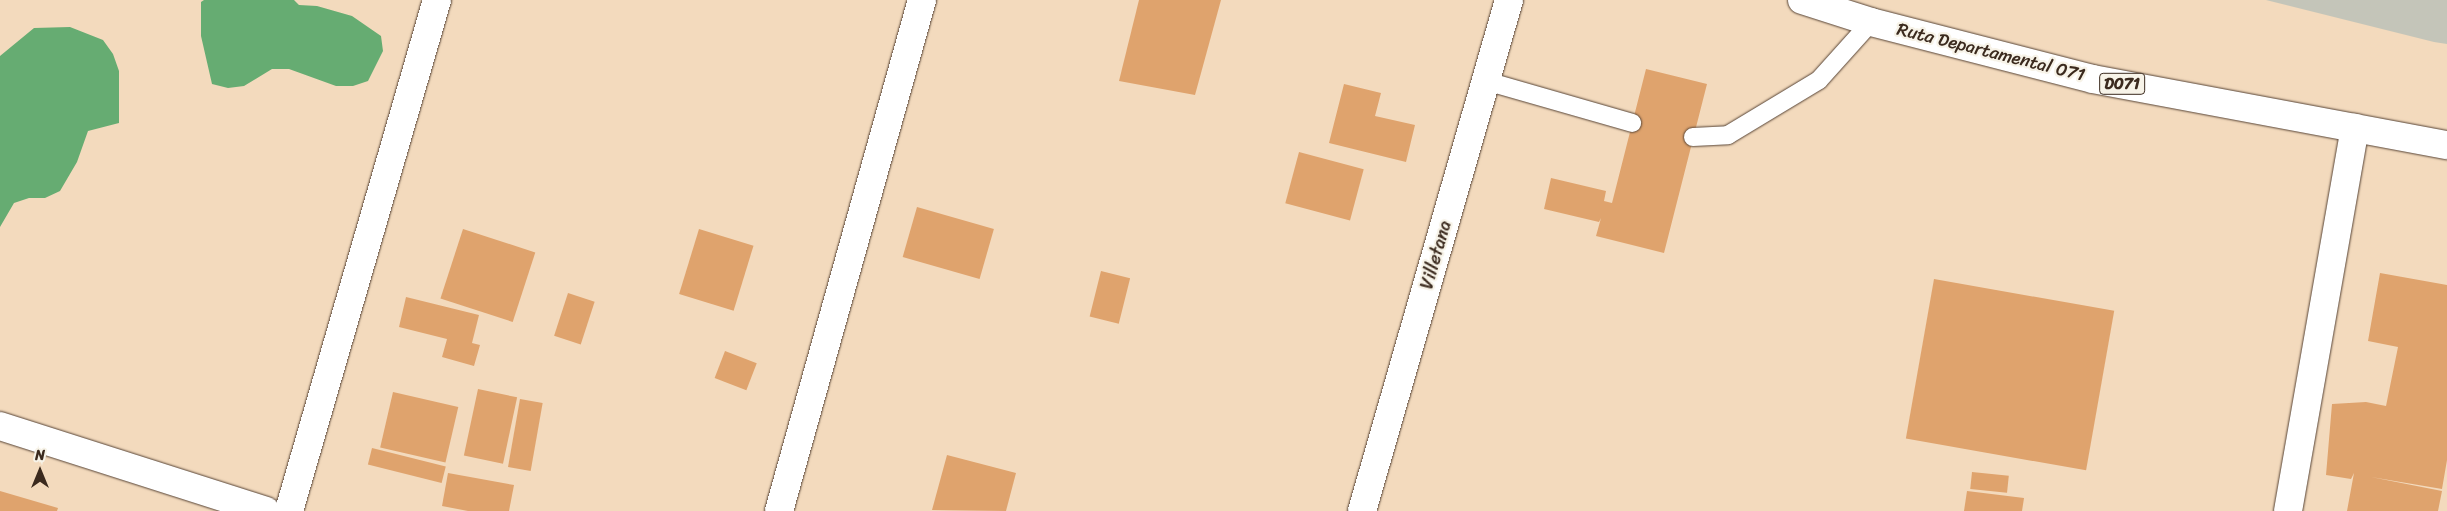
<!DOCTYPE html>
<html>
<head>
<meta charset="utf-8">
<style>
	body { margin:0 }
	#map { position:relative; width:2447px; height:511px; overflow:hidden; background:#f3dabd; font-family:Sriracha,sans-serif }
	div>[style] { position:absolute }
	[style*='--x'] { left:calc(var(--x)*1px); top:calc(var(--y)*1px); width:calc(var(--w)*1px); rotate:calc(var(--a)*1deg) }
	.industrial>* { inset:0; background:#c4c5b9 }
	.forest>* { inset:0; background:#66ac72 }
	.building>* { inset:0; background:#dfa36d; transform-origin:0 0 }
	.roads { filter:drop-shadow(0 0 1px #574436) drop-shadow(0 0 1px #574436) }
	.lane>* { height:18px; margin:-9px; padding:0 9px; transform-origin:9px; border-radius:9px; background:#fff }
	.street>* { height:28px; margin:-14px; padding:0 14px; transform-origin:14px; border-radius:14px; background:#fff }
	.primary>* { height:28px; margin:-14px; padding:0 14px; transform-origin:14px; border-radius:14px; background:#fff }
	span { translate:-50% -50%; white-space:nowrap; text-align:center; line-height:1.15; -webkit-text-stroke:4.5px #f7f3e8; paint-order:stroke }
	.shield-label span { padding:1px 4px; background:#f7f3e8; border:1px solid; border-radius:4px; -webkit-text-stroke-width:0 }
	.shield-label { font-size:16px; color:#3b2a1e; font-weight:700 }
	.street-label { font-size:18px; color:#3b2a1e }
	.north { position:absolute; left:15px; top:446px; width:50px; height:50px; -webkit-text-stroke:4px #f7f3e8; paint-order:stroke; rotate:0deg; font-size:14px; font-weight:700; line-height:20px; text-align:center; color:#3b2a1e }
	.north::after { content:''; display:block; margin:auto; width:18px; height:22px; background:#3b2a1e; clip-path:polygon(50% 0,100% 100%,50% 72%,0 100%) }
</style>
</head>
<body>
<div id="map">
	<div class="industrial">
		<div style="clip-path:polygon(2266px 0,2447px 0,2447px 44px,2434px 42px)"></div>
	</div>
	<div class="forest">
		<div style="clip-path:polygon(204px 0,294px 0,299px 5px,317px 6px,352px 16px,381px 36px,383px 51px,368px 81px,353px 86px,336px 86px,289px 69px,272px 69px,244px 86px,228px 88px,212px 84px,201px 36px,201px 2px)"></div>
		<div style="clip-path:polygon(70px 27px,103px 40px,113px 54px,119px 71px,119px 123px,88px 131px,77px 162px,60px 191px,45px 198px,29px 198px,14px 203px,0 227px,0 56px,34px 28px)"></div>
	</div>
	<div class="building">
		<div style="clip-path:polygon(1139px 0,1221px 0,1195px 95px,1119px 81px)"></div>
		<div style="clip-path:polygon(1646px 69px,1707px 84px,1664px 253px,1596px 236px,1601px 218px,1599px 222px,1544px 209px,1551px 178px,1606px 191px,1604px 201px,1612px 203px)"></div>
		<div style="clip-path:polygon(1344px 84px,1381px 93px,1375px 116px,1415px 125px,1406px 162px,1329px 143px)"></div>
		<div style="left:1299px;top:152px;width:67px;height:53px;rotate:15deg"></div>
		<div style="left:917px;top:207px;width:80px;height:52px;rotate:16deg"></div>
		<div style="left:463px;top:229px;width:76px;height:73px;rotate:18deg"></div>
		<div style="left:699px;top:229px;width:57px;height:68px;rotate:17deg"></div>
		<div style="left:1101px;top:271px;width:30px;height:47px;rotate:14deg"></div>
		<div style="clip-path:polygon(2380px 273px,2447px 285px,2447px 460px,2442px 489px,2371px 477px,2442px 491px,2438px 511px,2347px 511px,2354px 473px,2351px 479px,2326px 475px,2332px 404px,2366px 402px,2386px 406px,2398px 347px,2368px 341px)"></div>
		<div style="left:1934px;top:279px;width:183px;height:162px;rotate:10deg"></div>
		<div style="left:568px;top:293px;width:28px;height:45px;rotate:18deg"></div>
		<div style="clip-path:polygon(406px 297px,479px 315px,472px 343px,480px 345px,474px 366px,442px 357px,447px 339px,399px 327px)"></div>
		<div style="left:725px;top:351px;width:34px;height:29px;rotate:21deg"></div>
		<div style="left:478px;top:389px;width:40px;height:68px;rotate:12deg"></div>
		<div style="left:393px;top:392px;width:67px;height:57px;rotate:13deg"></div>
		<div style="left:520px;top:399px;width:23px;height:69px;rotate:10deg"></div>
		<div style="left:372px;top:448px;width:76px;height:17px;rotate:14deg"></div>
		<div style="clip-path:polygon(947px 455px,1016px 473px,1006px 511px,932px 510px)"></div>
		<div style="left:1972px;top:472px;width:37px;height:17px;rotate:6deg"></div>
		<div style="clip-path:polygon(448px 473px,514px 485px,509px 511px,468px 511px,442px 506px)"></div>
		<div style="clip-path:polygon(0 491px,58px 508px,57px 511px,0 511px)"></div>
		<div style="clip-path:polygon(1967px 491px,2024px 498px,2022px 511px,1964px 511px)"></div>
	</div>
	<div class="roads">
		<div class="lane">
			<div style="--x:1486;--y:81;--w:152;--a:16"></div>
			<div style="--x:1693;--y:137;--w:35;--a:-3"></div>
			<div style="--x:1728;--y:135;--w:106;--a:-31.1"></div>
			<div style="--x:1819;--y:80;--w:78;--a:-48.1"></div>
		</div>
		<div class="street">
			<div style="--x:0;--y:426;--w:279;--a:17.7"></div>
			<div style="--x:289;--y:511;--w:532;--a:-73.85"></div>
			<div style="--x:779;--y:511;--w:531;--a:-74.37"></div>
			<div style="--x:1362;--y:511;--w:532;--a:-73.95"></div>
			<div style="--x:2288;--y:511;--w:389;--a:-80.1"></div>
		</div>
		<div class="primary">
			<div style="--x:1802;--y:0;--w:72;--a:17.7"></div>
			<div style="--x:1871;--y:22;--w:229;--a:14.4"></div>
			<div style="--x:2093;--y:79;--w:360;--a:10.6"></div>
		</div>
	</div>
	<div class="shield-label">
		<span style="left:2122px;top:84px">D071</span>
	</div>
	<div class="street-label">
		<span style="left:1991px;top:52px;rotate:14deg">Ruta Departamental 071</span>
		<span style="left:1436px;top:255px;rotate:-74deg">Villetana</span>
	</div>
	<div class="north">N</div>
</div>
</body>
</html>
